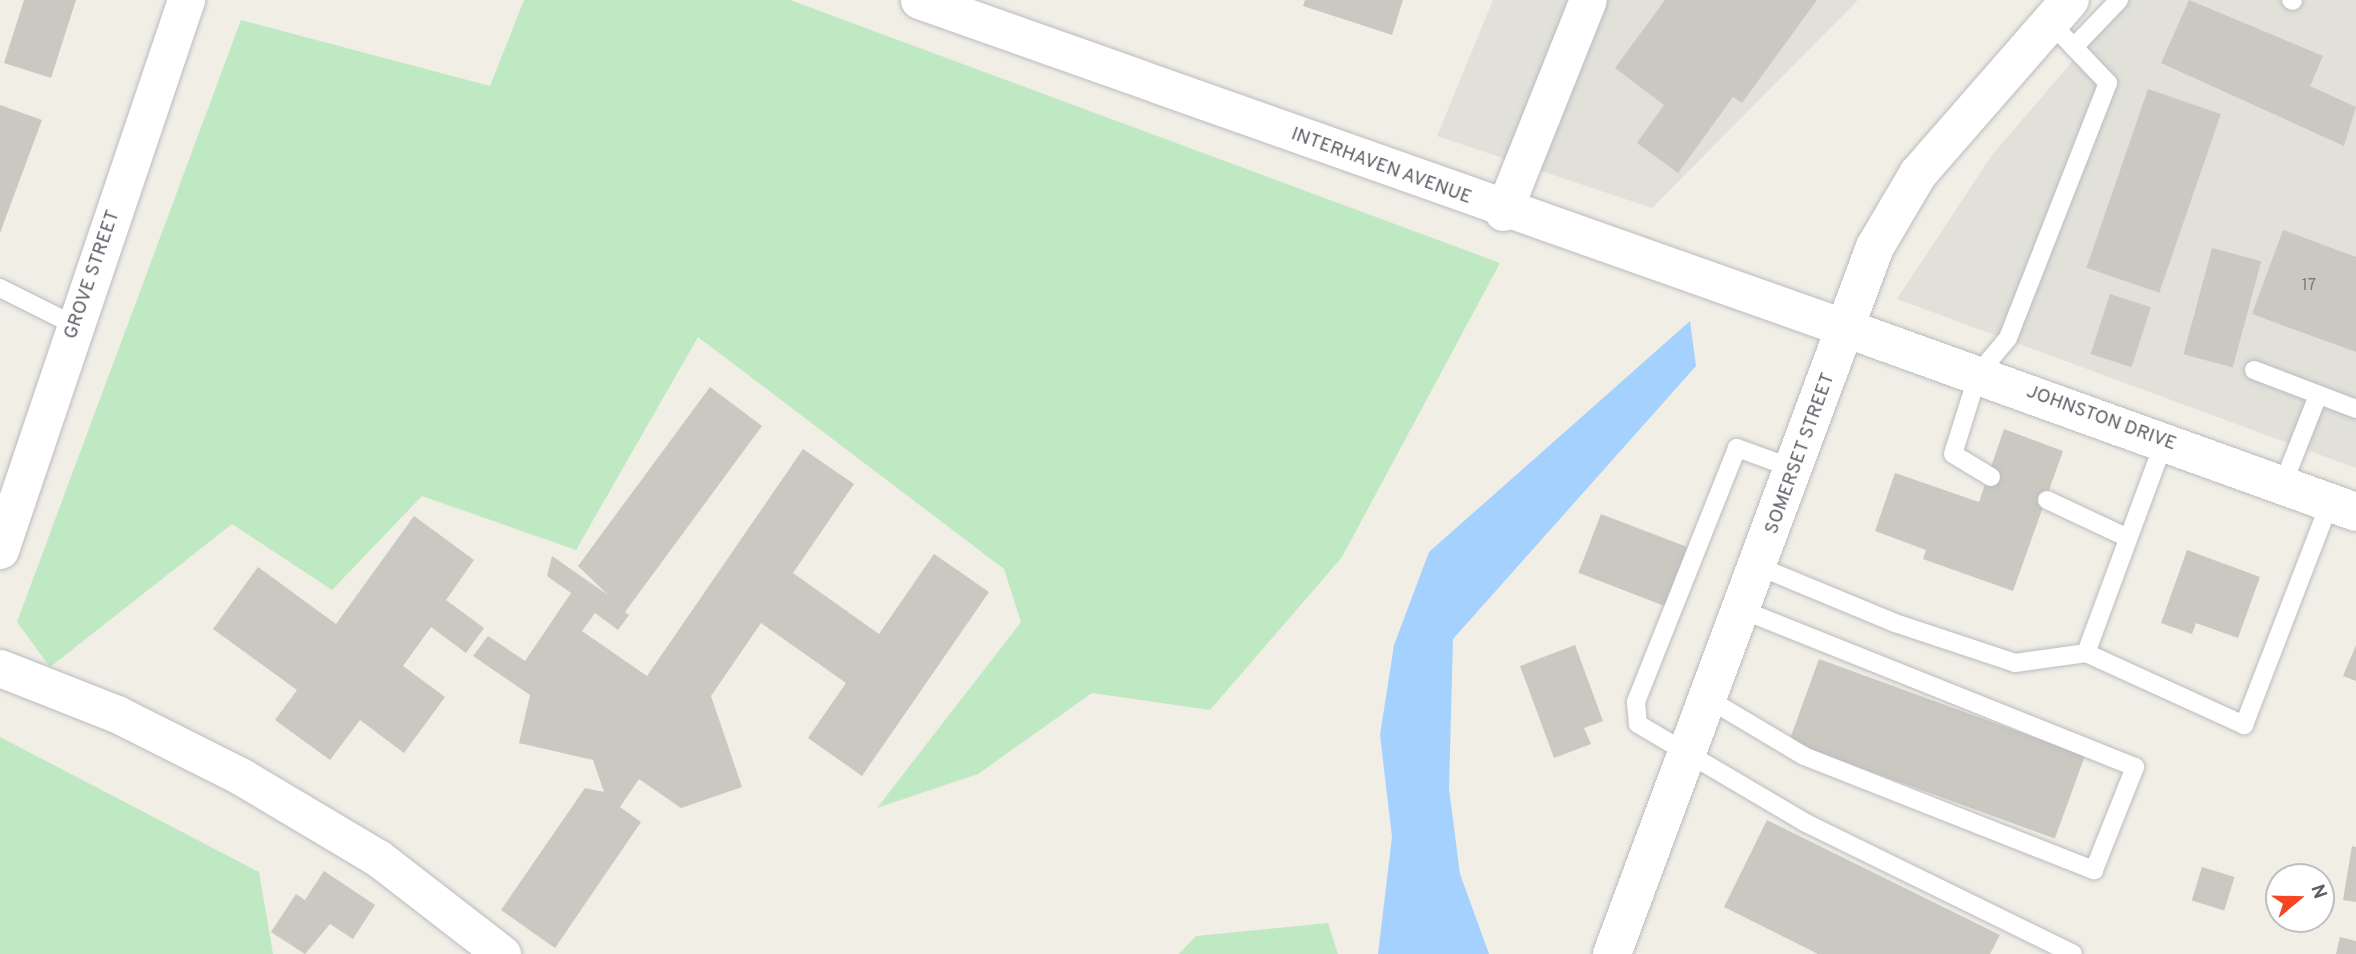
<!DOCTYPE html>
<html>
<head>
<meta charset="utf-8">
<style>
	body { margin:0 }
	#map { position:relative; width:2356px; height:954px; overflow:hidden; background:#f0eee5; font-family:Overpass,sans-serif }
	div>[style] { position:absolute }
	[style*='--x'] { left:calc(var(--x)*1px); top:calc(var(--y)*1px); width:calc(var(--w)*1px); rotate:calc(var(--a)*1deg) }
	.industrial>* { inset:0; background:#e1e0d9 }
	.green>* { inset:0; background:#bfe9c3 }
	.water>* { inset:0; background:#a5d1ff }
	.building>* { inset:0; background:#cbc8c1; transform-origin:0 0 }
	.roads { filter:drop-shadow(0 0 2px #b9bcc1) drop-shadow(0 0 2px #b9bcc1) }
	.lane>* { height:18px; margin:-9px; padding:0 9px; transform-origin:9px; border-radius:9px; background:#fff }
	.street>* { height:37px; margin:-18.5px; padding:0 18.5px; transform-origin:18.5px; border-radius:18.5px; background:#fff }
	.secondary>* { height:38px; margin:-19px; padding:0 19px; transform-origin:19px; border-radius:19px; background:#fff }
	span { translate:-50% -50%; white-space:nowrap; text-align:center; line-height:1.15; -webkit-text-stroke:5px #fff; paint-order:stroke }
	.number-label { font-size:16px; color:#787a7d }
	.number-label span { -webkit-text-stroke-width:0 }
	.street-label { font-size:19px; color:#5c6066 }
	.north { position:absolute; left:2265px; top:863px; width:70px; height:70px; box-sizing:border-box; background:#fff; border:2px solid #bebfc2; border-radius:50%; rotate:71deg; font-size:19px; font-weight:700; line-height:28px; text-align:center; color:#5c6066 }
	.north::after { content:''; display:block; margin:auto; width:24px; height:32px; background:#f64524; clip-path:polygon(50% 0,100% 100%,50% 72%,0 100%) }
</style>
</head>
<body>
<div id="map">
	<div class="industrial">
		<div style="clip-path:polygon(1493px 0,1858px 0,1652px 208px,1437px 136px)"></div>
		<div style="clip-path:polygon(2125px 0,2356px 0,2356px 468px,1897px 299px,1992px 155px)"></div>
	</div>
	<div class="green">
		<div style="clip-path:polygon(524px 0,790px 0,1500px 263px,1342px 557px,1210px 710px,1092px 693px,978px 774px,877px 808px,1021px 622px,1004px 569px,698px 337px,576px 550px,422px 496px,332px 590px,232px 524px,50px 667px,17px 622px,241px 20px,490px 86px)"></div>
		<div style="clip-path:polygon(0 737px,259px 872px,273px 954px,0 954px)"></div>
		<div style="clip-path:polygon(1328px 923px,1338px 954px,1179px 954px,1196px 936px)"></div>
	</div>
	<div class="water">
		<div style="clip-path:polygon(1690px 321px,1696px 366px,1453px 639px,1449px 789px,1460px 874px,1489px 954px,1378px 954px,1392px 837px,1380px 735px,1394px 645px,1429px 552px)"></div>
	</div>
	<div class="building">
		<div style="clip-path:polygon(24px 0,76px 0,51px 78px,4px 63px)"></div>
		<div style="clip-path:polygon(1305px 0,1403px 0,1392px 35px,1303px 6px)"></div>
		<div style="clip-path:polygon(1665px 0,1817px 0,1742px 103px,1733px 97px,1678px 173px,1637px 143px,1664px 105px,1615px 68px)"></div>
		<div style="clip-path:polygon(2189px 0,2323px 56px,2310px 86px,2356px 107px,2344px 146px,2161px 63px)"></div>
		<div style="left:2148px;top:89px;width:77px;height:189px;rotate:19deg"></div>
		<div style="clip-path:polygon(0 105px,42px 120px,0 233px)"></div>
		<div style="clip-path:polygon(2283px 230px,2356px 257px,2356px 352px,2252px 314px)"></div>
		<div style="left:2212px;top:248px;width:51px;height:110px;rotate:15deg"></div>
		<div style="left:2110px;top:294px;width:43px;height:63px;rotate:18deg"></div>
		<div style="clip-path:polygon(710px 387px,762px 426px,625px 612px,629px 615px,618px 630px,595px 613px,582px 631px,647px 676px,803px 449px,854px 484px,793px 573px,879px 634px,934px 554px,989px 592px,862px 776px,808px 738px,846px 683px,761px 623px,711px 696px,742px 787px,681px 808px,639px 779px,620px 807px,641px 822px,555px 948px,501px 910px,585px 788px,604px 792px,593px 760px,519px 743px,530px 695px,473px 656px,488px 636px,525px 661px,571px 593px,547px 576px,552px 556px,608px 595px,578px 566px)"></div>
		<div style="clip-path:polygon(2004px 429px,2063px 451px,2013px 591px,1923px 559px,1926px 550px,1875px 531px,1895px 473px,1979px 502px)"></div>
		<div style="left:1601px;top:514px;width:93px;height:63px;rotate:21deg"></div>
		<div style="clip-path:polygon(414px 516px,474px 560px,446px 600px,484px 628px,466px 653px,431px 627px,403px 666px,445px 697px,404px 753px,360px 720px,330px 760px,275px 720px,297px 690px,213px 629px,258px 567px,336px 624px)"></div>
		<div style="clip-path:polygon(2187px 550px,2260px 577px,2238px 638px,2196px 623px,2192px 634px,2161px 623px)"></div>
		<div style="clip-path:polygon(1575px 645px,1603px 721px,1584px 728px,1591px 744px,1554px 758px,1520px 666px)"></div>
		<div style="clip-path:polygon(2356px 645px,2356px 681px,2343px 676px)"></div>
		<div style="left:1819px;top:659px;width:283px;height:88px;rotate:20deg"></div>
		<div style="clip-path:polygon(1767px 820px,2000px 935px,1990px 954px,1818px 954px,1724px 907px)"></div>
		<div style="clip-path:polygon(2352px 846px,2356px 847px,2356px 902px,2343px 900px)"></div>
		<div style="left:2202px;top:867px;width:34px;height:35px;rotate:17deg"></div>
		<div style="clip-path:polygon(324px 871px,375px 905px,353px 939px,330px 924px,305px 954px,271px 932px,296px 894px,305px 900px)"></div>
		<div style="clip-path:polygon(2340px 937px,2356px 941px,2356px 954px,2336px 954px)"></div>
	</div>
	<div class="roads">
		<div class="lane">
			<div style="--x:2291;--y:0;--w:2;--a:27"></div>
			<div style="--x:2074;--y:47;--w:65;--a:-46.2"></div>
			<div style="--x:0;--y:288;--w:85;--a:26.6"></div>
			<div style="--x:2254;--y:370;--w:109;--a:20.9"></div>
			<div style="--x:1795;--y:469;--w:62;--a:-160.1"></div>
			<div style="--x:1737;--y:448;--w:273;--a:111.7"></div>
			<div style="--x:1636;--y:702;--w:22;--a:85"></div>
			<div style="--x:1638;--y:724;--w:195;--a:30.5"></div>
			<div style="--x:1806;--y:823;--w:297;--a:26.1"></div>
			<div style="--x:1991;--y:477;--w:44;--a:-148.8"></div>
			<div style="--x:1953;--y:454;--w:84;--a:-72.6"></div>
			<div style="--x:1978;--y:374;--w:47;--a:-50.2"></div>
			<div style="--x:2008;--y:338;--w:274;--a:-68.6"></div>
			<div style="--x:2108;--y:83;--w:84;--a:-133.6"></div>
			<div style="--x:2283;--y:484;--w:96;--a:-68.5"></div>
			<div style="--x:2047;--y:500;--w:89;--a:25.1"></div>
			<div style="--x:1760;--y:567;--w:146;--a:22.5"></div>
			<div style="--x:1895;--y:623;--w:126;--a:18.4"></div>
			<div style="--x:2015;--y:663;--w:72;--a:-8"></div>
			<div style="--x:2086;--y:653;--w:174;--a:24.5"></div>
			<div style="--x:2244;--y:725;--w:239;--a:-68.9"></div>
			<div style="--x:2086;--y:653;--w:225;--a:-69.7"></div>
			<div style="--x:1710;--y:700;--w:109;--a:30.8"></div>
			<div style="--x:1804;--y:756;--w:312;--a:21.5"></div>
			<div style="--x:2094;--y:870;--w:111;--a:-68.3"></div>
			<div style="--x:2135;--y:767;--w:422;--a:-158.2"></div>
		</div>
		<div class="street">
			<div style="--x:919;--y:0;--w:982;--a:19.5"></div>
			<div style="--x:1503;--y:212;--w:228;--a:-68.2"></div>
			<div style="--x:0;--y:550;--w:581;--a:-71.32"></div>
			<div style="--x:0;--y:668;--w:126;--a:21.5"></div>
			<div style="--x:117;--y:714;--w:140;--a:26.7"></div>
			<div style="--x:242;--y:777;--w:158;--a:30.8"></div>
			<div style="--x:378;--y:858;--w:157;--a:37.7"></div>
		</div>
		<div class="secondary">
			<div style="--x:1845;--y:328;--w:543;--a:19.8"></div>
			<div style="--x:1612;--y:954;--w:754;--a:-69.6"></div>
			<div style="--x:1875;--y:247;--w:85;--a:-59.5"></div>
			<div style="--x:1918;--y:174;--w:231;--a:-48.9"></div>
		</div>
	</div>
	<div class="number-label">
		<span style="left:2309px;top:286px">17</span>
	</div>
	<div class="street-label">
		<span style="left:1381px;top:167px;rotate:20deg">INTERHAVEN AVENUE</span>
		<span style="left:93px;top:275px;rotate:-71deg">GROVE STREET</span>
		<span style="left:2101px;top:419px;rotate:20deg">JOHNSTON DRIVE</span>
		<span style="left:1801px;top:454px;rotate:-70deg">SOMERSET STREET</span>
	</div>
	<div class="north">N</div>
</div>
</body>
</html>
